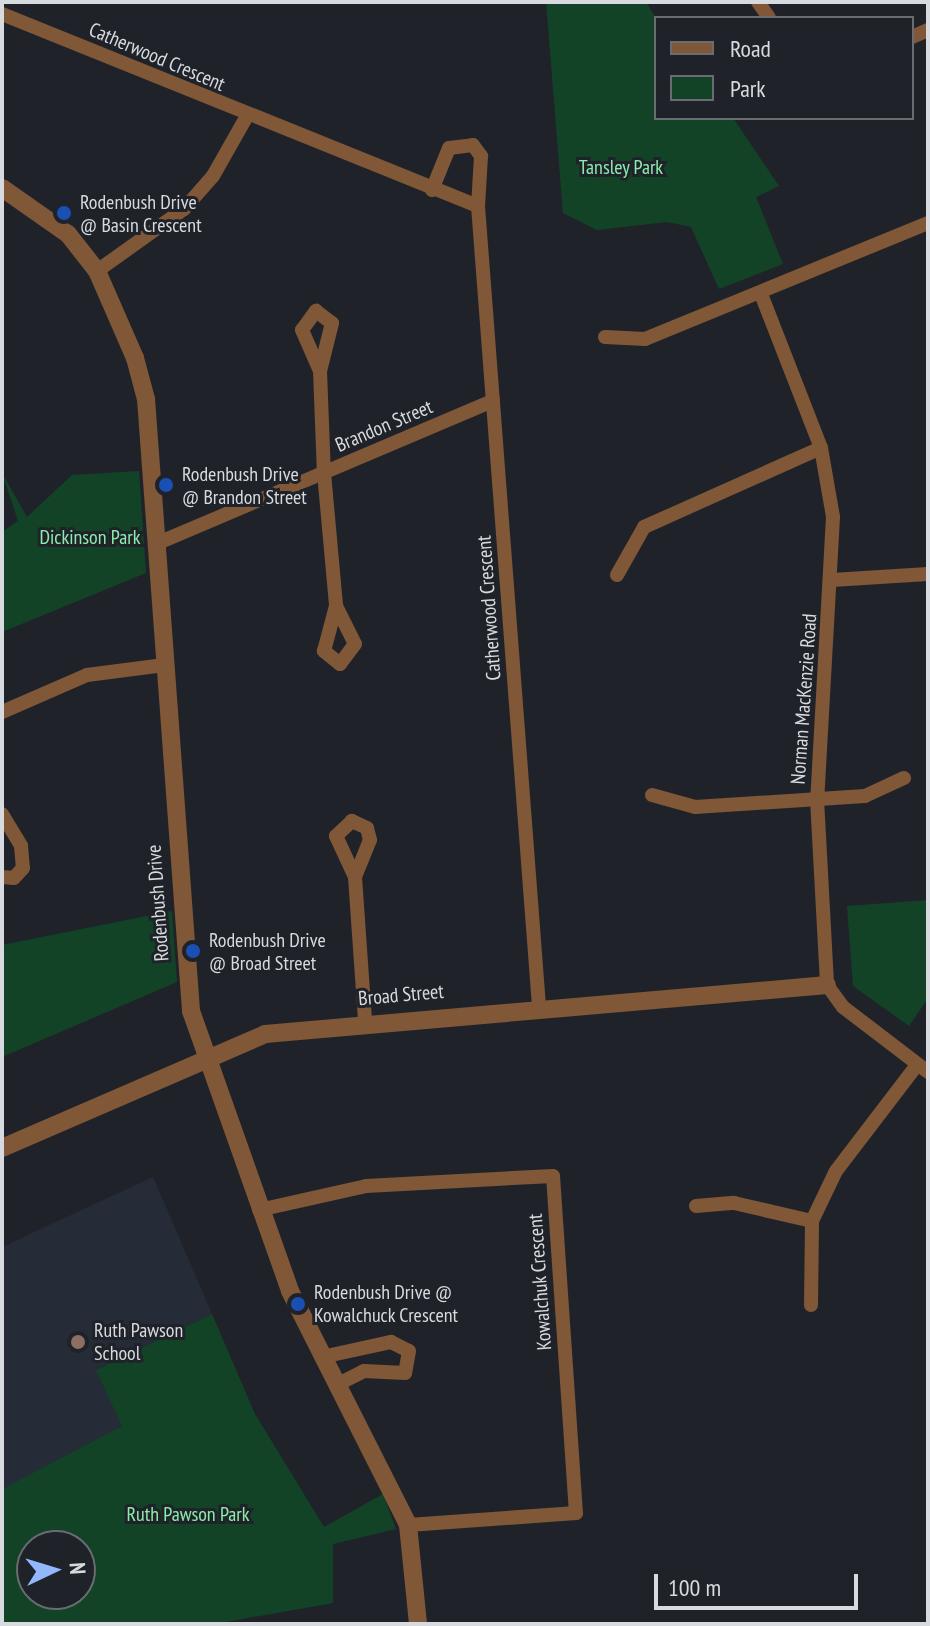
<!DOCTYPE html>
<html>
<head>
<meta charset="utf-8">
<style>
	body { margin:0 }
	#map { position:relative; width:930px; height:1626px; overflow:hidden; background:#1f2329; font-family:"PT Sans Narrow",sans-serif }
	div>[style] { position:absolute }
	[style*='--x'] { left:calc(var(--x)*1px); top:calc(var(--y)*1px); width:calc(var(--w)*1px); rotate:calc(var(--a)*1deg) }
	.built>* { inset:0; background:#262c37 }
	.green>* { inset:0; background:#134327 }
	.minor>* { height:14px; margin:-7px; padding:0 7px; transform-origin:7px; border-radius:7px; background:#805737 }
	.tertiary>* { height:18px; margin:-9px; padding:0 9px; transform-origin:9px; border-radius:9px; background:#805737 }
	.dots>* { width:22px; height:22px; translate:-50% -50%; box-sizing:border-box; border:4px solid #1f2329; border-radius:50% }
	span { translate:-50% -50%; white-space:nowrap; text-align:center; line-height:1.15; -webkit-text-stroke:6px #1f2329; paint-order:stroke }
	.street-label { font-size:20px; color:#d7dade }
	.park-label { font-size:20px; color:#8becac }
	.poi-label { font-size:20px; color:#d7dade }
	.left { translate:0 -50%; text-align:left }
	.frame { position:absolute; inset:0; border:4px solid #d7dade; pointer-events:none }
	.legend { position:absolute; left:654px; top:16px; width:260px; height:104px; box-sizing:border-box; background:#1f2329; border:2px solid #696c71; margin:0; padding:10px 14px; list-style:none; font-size:24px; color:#d7dade }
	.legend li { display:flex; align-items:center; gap:16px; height:40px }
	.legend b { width:40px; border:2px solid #696c71 }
	.north { position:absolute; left:16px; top:1530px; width:80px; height:80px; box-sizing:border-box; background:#1f2329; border:2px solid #696c71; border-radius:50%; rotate:86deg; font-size:22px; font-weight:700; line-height:32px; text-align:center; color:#d7dade }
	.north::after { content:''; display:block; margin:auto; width:28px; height:36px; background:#93b7fd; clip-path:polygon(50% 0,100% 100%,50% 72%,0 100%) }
	.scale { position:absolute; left:654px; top:1574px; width:204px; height:36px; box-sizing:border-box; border:4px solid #d7dade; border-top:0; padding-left:10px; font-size:24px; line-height:28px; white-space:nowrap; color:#d7dade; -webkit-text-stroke:6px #1f2329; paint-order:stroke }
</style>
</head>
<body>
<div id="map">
	<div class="built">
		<div style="clip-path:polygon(153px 1177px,212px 1314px,97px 1369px,122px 1426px,2px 1489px,2px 1247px)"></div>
	</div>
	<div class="green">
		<div style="clip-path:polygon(546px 2px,646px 2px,656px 18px,656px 118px,733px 118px,779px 186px,756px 197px,783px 264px,719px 289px,691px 227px,667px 222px,597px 230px,563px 213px)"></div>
		<div style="clip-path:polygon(139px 471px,146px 573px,2px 632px,2px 532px,18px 521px,2px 473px,27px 517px,72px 475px)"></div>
		<div style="clip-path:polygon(928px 900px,928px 998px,909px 1026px,853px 986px,847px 906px)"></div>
		<div style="clip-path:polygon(172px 911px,177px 982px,2px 1057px,2px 945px)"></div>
		<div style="clip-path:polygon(evenodd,212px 1314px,255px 1414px,324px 1527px,383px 1494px,396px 1529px,333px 1544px,333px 1603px,214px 1624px,2px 1624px,2px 1489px,122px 1426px,96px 1370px,212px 1314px,32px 1546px,80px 1546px,80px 1594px,32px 1594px,32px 1546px)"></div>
	</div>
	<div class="minor">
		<div style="--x:758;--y:2;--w:19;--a:55"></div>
		<div style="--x:2;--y:14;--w:513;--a:21.97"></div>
		<div style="--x:478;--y:206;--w:802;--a:85.64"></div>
		<div style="--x:912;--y:37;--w:17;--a:-24"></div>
		<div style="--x:432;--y:190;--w:45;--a:-68"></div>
		<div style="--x:449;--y:148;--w:24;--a:-7"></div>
		<div style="--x:473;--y:145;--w:14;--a:54"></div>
		<div style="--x:481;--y:156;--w:50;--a:93.4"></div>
		<div style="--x:97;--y:271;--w:107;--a:-35.5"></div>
		<div style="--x:184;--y:209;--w:44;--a:-48.7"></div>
		<div style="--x:213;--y:176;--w:69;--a:-60.5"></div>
		<div style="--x:761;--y:294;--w:165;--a:68.7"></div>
		<div style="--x:821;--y:448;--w:70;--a:80.1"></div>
		<div style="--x:833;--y:517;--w:282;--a:93.2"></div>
		<div style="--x:817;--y:799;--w:186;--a:86.9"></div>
		<div style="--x:827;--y:985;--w:27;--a:54"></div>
		<div style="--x:843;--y:1007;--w:107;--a:37.4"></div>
		<div style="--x:605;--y:337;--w:40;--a:2.9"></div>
		<div style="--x:645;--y:339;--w:306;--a:-22.3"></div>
		<div style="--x:320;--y:371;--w:45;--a:-113.7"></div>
		<div style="--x:302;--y:330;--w:24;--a:-54"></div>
		<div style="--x:316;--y:311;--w:20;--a:37"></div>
		<div style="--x:332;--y:323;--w:49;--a:104"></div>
		<div style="--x:320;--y:371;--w:102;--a:87.8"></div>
		<div style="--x:324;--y:473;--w:134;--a:84.8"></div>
		<div style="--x:336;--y:606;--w:42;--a:63.4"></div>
		<div style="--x:355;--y:644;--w:25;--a:127"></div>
		<div style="--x:340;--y:664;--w:21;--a:-141"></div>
		<div style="--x:324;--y:651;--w:47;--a:-75.1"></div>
		<div style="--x:158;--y:543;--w:364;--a:-23"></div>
		<div style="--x:617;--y:575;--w:55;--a:-60.6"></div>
		<div style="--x:644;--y:527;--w:194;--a:-24.1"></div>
		<div style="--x:832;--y:580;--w:96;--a:-3.6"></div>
		<div style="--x:2;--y:712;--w:93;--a:-23.5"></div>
		<div style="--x:87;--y:675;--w:78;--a:-7.4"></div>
		<div style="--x:652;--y:795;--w:45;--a:15.6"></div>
		<div style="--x:695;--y:807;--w:170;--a:-3.7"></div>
		<div style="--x:865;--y:796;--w:43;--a:-24.8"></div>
		<div style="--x:2;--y:814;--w:37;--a:59"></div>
		<div style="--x:21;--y:846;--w:22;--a:85"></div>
		<div style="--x:23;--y:868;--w:13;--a:132"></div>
		<div style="--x:14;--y:878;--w:12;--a:-175"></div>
		<div style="--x:355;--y:877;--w:40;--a:-68"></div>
		<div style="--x:370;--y:840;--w:12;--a:-104"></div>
		<div style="--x:367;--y:828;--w:17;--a:-155"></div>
		<div style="--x:352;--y:821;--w:22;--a:137"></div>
		<div style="--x:336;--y:836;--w:45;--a:65.1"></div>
		<div style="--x:355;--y:877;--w:143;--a:86"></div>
		<div style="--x:696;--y:1206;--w:38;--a:-5"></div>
		<div style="--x:734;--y:1203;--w:80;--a:13"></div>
		<div style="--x:259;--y:1210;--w:110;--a:-12.6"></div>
		<div style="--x:366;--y:1186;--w:187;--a:-3.1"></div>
		<div style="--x:553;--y:1176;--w:338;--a:86.1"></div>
		<div style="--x:576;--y:1513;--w:168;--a:175.9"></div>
		<div style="--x:811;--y:1305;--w:84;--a:-89.3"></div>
		<div style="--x:812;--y:1221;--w:55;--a:-64.4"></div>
		<div style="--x:836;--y:1171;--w:133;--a:-52.6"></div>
		<div style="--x:322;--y:1357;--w:71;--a:-12.3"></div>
		<div style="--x:391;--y:1342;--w:20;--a:27"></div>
		<div style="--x:409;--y:1351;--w:22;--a:100"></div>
		<div style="--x:405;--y:1373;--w:41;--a:-177.2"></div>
		<div style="--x:364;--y:1371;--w:31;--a:153"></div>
	</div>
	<div class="tertiary">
		<div style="--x:2;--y:188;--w:80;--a:34.9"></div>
		<div style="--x:68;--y:234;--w:47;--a:51.9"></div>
		<div style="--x:97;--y:271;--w:95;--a:66.4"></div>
		<div style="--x:135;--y:358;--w:42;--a:75"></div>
		<div style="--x:146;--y:399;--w:614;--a:85.79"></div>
		<div style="--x:191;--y:1011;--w:297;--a:70.5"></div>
		<div style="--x:290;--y:1291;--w:262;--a:63.2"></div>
		<div style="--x:408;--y:1525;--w:100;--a:84.2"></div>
		<div style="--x:2;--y:1148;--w:287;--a:-23.4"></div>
		<div style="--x:265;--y:1034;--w:564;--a:-4.98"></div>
	</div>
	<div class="dots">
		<div style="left:64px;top:213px;background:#1a4fb4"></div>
		<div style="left:166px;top:485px;background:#1a4fb4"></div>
		<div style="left:193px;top:951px;background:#1a4fb4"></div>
		<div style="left:298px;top:1304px;background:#1a4fb4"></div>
		<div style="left:78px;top:1342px;background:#8d6e63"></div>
	</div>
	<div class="street-label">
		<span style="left:157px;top:57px;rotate:23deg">Catherwood Crescent</span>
		<span style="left:384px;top:426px;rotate:-23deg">Brandon Street</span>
		<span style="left:489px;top:608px;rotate:-94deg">Catherwood Crescent</span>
		<span style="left:804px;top:699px;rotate:-86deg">Norman MacKenzie Road</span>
		<span style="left:158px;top:903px;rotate:-94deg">Rodenbush Drive</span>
		<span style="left:401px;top:995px;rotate:-5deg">Broad Street</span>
		<span style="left:540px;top:1282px;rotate:-94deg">Kowalchuk Crescent</span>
	</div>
	<div class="park-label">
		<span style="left:621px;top:167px">Tansley Park</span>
		<span style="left:90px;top:537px">Dickinson Park</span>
		<span style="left:188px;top:1514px">Ruth Pawson Park</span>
	</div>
	<div class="poi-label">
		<span class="left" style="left:80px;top:214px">Rodenbush Drive<br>@ Basin Crescent</span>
		<span class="left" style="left:182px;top:486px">Rodenbush Drive<br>@ Brandon Street</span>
		<span class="left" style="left:209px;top:952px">Rodenbush Drive<br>@ Broad Street</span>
		<span class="left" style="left:314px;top:1304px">Rodenbush Drive @<br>Kowalchuck Crescent</span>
		<span class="left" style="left:94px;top:1342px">Ruth Pawson<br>School</span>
	</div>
	<div class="frame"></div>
	<ul class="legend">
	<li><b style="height:10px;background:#805737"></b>Road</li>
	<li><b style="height:22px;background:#134327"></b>Park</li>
	</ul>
	<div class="north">N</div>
	<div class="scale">100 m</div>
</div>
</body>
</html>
